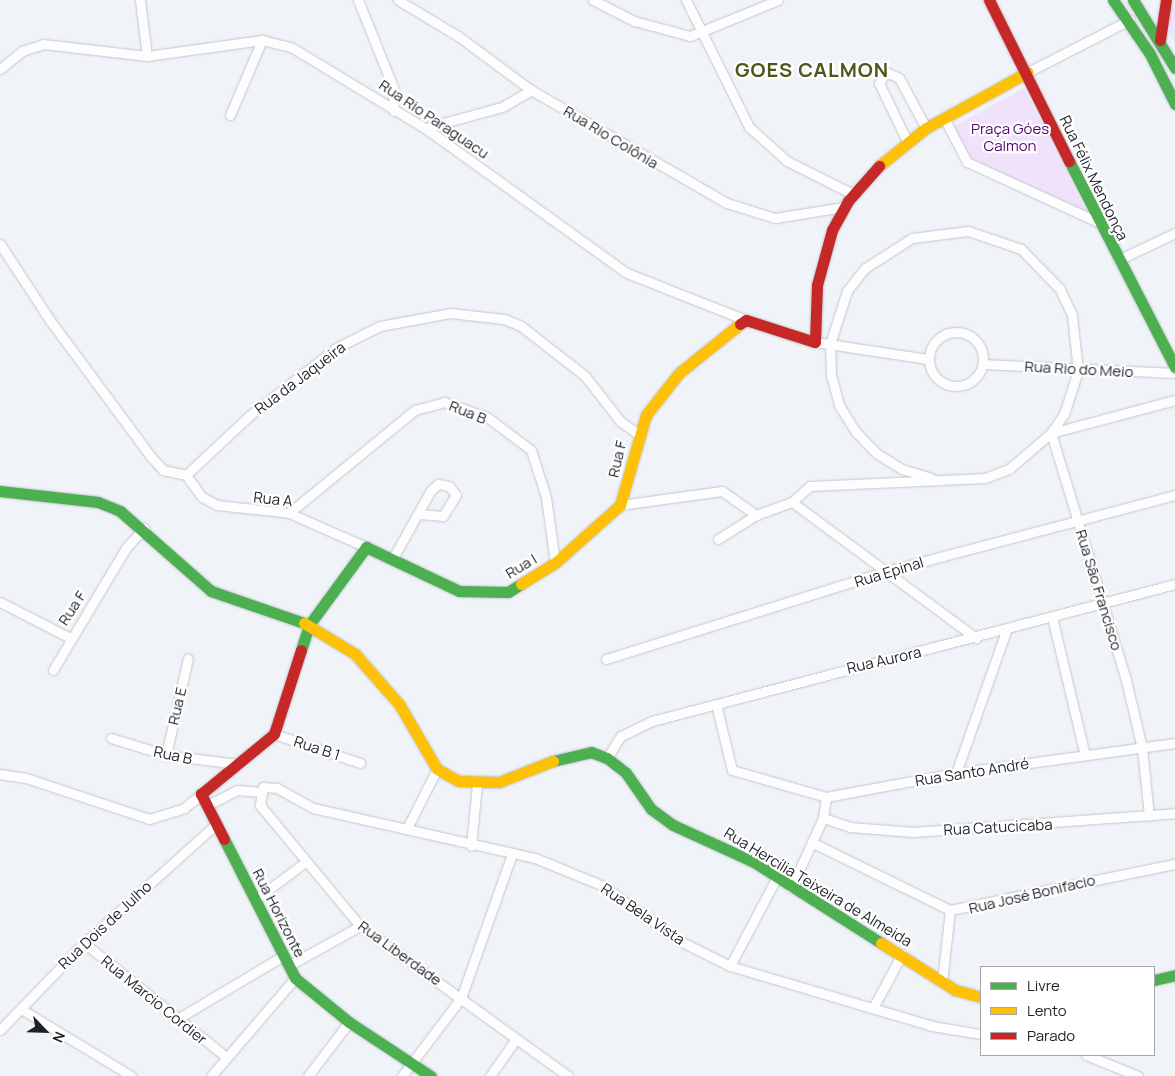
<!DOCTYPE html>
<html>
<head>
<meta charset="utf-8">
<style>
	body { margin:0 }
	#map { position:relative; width:1175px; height:1076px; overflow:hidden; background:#f0f4f9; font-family:Manrope,sans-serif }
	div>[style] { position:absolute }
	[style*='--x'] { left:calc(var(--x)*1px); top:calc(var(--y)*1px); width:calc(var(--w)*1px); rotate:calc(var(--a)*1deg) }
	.green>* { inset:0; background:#f1e2fc }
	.roads { filter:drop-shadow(0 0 1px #c3c6cb) drop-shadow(0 0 1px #c3c6cb) }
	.street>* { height:9px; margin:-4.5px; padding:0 4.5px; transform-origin:4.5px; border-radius:4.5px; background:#fdfdfe }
	.street>.ring { margin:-4.5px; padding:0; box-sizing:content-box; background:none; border:9px solid #fdfdfe; border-radius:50% }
	.fast>* { height:11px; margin:-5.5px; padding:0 5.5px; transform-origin:5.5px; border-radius:5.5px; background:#4caf50 }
	.slow>* { height:11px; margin:-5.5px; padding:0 5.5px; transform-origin:5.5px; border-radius:5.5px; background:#ffc107 }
	.jam>* { height:11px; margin:-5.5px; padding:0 5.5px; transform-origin:5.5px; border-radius:5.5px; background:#c62828 }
	span { translate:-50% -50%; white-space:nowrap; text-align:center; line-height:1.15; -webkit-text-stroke:4.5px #fff; paint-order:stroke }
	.street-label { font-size:15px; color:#1e2125 }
	.park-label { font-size:15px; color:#53056a }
	.district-label { font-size:20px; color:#51551b; font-weight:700; letter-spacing:1px }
	.legend { position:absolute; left:980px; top:966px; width:175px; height:90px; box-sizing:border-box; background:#fff; border:1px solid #a5a6a8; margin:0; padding:6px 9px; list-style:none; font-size:15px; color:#1e2125 }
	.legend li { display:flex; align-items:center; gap:10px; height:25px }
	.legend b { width:25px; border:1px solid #a5a6a8 }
	.north { position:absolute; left:20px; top:1006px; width:50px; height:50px; -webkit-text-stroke:4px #fff; paint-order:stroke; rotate:114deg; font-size:14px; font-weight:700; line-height:20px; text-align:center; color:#1e2125 }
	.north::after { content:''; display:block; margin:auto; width:18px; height:22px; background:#1e2125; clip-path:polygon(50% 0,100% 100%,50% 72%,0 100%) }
</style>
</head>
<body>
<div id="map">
	<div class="green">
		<div style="clip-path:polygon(1175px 5px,1175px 44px,1162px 15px)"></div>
		<div style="clip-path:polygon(1024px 88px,1086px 211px,960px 154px,947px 130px)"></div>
	</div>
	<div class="roads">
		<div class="street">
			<div style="--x:140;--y:0;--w:56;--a:82.9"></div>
			<div style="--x:358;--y:0;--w:94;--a:68.1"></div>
			<div style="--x:393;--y:87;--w:24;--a:88"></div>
			<div style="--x:398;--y:0;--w:70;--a:31"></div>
			<div style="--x:458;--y:36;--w:91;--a:36.5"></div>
			<div style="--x:531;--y:90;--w:226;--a:30"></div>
			<div style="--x:727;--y:203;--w:50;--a:17.4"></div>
			<div style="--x:775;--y:218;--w:70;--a:-9.1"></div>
			<div style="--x:593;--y:0;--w:46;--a:27.1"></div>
			<div style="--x:634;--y:21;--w:58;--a:15"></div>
			<div style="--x:690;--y:36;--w:95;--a:-22.2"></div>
			<div style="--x:686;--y:0;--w:142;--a:63.6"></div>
			<div style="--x:749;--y:127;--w:51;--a:41.8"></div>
			<div style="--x:787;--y:161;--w:74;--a:26.6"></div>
			<div style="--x:0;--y:69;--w:28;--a:-39"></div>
			<div style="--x:22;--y:51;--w:22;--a:-18"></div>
			<div style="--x:43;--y:44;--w:105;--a:6.6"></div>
			<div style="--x:147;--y:56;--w:116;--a:-7.9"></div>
			<div style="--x:262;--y:40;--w:30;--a:14"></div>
			<div style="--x:291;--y:47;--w:157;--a:31.2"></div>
			<div style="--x:425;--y:128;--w:249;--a:35.7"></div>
			<div style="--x:627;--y:273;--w:128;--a:21.6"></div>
			<div style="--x:1028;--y:72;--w:114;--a:-27.2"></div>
			<div style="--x:230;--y:115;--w:82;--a:-66.9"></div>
			<div style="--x:944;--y:118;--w:50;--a:62.4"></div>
			<div style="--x:967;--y:162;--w:142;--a:24.6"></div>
			<div style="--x:425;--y:128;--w:80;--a:-15.3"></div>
			<div style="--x:502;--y:107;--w:34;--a:-30"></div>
			<div style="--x:907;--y:141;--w:64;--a:-115.8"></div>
			<div style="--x:879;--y:83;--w:13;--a:-58"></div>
			<div style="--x:886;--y:72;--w:14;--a:25"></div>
			<div style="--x:899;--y:78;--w:57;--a:61.6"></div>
			<div style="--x:0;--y:244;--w:90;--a:56.8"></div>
			<div style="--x:49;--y:319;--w:172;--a:53.5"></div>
			<div style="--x:151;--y:457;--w:18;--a:47"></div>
			<div style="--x:163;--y:470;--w:24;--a:12"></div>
			<div style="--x:1118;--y:260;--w:63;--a:-25.3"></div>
			<div class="ring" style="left:929px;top:332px;width:45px;height:45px"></div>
			<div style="--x:815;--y:342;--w:114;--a:8.6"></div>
			<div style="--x:983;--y:364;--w:192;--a:2.7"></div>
			<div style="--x:1051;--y:433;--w:258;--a:73.1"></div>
			<div style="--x:1126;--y:680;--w:70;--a:76.8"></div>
			<div style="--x:1142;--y:748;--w:68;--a:84.1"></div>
			<div style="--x:1051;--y:433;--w:128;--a:-14.9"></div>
			<div style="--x:186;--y:475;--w:86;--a:-43.1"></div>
			<div style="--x:249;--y:416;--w:110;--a:-38"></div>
			<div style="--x:336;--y:348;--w:49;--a:-26.6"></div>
			<div style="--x:380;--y:326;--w:71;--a:-10.5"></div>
			<div style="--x:450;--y:313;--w:54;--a:6.3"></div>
			<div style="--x:504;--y:319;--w:18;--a:22"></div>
			<div style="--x:521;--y:326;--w:81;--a:38"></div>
			<div style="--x:585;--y:376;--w:57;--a:52.1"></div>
			<div style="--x:620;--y:421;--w:22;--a:36"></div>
			<div style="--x:186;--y:475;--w:27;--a:54"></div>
			<div style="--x:202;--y:497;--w:17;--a:28"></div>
			<div style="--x:217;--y:505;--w:72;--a:6.3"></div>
			<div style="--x:289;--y:513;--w:84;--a:23.8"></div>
			<div style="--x:792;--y:502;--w:229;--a:36.5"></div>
			<div style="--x:620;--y:505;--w:103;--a:-7.8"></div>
			<div style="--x:722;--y:491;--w:42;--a:35.2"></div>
			<div style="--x:289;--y:513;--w:163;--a:-39.3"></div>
			<div style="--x:415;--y:410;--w:30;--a:-15"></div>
			<div style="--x:444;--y:402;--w:46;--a:19.2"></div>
			<div style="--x:487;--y:417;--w:55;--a:36.9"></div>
			<div style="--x:531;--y:450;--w:49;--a:72.3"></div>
			<div style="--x:546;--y:497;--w:67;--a:82.2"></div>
			<div style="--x:718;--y:539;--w:45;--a:-32.3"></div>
			<div style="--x:756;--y:515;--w:38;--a:-20"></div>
			<div style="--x:792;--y:502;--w:24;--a:-42"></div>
			<div style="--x:810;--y:486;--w:175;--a:-2.6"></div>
			<div style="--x:985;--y:478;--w:26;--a:-21"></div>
			<div style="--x:1009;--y:469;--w:55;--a:-40.6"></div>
			<div style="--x:1051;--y:433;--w:23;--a:-56"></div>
			<div style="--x:1064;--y:414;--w:45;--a:-72"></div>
			<div style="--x:1078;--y:371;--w:56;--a:-96.1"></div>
			<div style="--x:1072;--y:315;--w:29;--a:-115"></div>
			<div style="--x:1060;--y:289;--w:56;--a:-134.3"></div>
			<div style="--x:1021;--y:249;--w:56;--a:-161.2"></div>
			<div style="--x:968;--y:231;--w:56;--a:172.9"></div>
			<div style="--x:912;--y:238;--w:56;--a:147.4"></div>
			<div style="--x:865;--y:268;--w:29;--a:128"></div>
			<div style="--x:847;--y:291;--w:56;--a:107.8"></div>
			<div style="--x:830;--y:344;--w:31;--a:88"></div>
			<div style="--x:831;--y:375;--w:31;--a:75"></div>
			<div style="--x:839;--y:405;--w:31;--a:58"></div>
			<div style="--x:855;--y:431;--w:30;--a:46"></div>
			<div style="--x:876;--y:453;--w:31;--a:32"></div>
			<div style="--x:902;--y:469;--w:30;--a:17"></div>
			<div style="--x:393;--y:558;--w:78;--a:-60.8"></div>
			<div style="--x:431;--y:490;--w:9;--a:-41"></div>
			<div style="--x:438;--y:484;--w:11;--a:10"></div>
			<div style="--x:449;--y:486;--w:11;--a:52"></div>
			<div style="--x:456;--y:495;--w:25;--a:122"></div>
			<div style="--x:443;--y:516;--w:24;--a:-175"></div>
			<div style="--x:0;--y:602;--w:79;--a:27.2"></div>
			<div style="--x:1052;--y:617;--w:142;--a:76.6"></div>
			<div style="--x:606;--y:659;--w:294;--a:-17.4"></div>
			<div style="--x:887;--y:571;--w:298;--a:-14.8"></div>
			<div style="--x:53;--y:670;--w:142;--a:-59.1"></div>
			<div style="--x:126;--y:548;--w:27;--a:-48"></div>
			<div style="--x:716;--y:704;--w:68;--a:76.4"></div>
			<div style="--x:732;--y:770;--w:98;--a:16"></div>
			<div style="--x:826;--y:797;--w:132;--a:-10.5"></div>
			<div style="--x:956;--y:773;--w:221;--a:-7.8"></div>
			<div style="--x:274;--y:734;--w:91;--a:18.6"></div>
			<div style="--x:111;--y:738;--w:58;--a:17.2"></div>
			<div style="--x:166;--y:755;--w:72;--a:7.2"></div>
			<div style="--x:166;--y:755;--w:99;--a:-77.2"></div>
			<div style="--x:607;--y:758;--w:26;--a:-58"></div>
			<div style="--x:621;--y:736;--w:34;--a:-26"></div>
			<div style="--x:652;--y:721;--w:541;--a:-14.68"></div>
			<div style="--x:956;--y:773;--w:151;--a:-70.6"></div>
			<div style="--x:0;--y:774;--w:26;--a:9"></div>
			<div style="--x:26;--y:778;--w:130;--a:18.4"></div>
			<div style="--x:149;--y:819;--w:37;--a:-17"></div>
			<div style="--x:184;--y:808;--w:22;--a:-39"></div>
			<div style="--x:206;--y:806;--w:35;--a:-27"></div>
			<div style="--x:237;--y:790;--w:23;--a:5"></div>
			<div style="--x:823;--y:818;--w:28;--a:18"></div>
			<div style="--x:850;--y:827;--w:63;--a:4.5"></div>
			<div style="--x:913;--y:832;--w:263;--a:-4.1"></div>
			<div style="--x:407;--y:828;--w:66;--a:-63"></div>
			<div style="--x:813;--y:843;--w:153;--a:26.1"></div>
			<div style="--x:950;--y:910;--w:230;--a:-11.6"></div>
			<div style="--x:471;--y:846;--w:61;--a:-84.4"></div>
			<div style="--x:791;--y:888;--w:77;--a:-65.4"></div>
			<div style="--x:823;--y:818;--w:21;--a:-82"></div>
			<div style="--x:256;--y:899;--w:60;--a:-36.9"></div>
			<div style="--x:84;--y:943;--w:181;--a:38.7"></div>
			<div style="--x:288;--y:966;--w:82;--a:-29.1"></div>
			<div style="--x:730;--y:966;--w:101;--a:-62.2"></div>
			<div style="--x:942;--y:982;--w:72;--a:-83.7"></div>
			<div style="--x:874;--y:1006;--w:59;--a:-61.7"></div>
			<div style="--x:21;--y:1009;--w:129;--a:31.3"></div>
			<div style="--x:177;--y:1019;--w:123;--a:-30.7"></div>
			<div style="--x:0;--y:1030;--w:121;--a:-46"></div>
			<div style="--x:84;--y:943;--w:176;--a:-42"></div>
			<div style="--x:1086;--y:1055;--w:56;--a:22"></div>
			<div style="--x:211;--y:1076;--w:129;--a:-49.4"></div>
			<div style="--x:308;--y:1076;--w:68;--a:-52.8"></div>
			<div style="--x:402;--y:1076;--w:98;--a:-52.9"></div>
			<div style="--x:461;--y:998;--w:153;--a:-70.5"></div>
			<div style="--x:490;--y:1076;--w:45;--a:-54.9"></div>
			<div style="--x:568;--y:1076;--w:256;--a:-144.2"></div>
			<div style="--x:360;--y:926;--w:157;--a:-129.6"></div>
			<div style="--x:260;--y:805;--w:18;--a:-81"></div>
			<div style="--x:263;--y:787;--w:14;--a:4"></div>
			<div style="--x:277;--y:788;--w:41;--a:29.1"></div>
			<div style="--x:313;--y:808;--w:228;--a:12.7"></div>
			<div style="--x:535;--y:858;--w:71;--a:22.2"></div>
			<div style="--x:601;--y:885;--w:97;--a:35.3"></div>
			<div style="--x:680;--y:941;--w:56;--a:26.6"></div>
			<div style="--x:730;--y:966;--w:211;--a:16.5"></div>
			<div style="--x:932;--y:1026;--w:50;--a:9.3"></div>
		</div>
		<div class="fast">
			<div style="--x:1113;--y:0;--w:65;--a:55.6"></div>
			<div style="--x:1150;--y:54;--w:56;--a:63.4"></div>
			<div style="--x:1133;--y:0;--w:80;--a:58.3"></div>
			<div style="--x:1069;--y:161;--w:232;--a:62.8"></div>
			<div style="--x:0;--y:491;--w:99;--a:6.4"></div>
			<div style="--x:98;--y:502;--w:24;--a:22"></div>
			<div style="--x:120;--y:511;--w:121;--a:41.3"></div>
			<div style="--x:211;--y:591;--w:98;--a:19"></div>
			<div style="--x:301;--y:650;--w:26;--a:-72"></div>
			<div style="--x:309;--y:625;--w:97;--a:-53.8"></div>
			<div style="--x:366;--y:547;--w:103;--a:25.3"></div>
			<div style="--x:459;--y:591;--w:49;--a:1.2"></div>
			<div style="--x:508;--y:592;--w:15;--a:-32"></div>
			<div style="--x:553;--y:761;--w:39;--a:-13"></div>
			<div style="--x:591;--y:752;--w:17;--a:21"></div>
			<div style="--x:607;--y:758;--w:24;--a:38"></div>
			<div style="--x:626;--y:773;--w:44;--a:55.2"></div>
			<div style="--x:651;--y:809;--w:27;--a:36"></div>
			<div style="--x:673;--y:825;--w:89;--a:24.6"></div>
			<div style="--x:754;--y:862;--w:151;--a:32.5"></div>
			<div style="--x:224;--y:839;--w:156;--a:62.9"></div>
			<div style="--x:295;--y:978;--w:70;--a:39.2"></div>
			<div style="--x:349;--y:1022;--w:98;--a:33.4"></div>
			<div style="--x:1154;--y:980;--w:22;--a:-13"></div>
		</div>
		<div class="slow">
			<div style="--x:879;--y:166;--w:60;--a:-39"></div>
			<div style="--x:926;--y:128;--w:116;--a:-28.8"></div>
			<div style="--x:521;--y:584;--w:40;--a:-32"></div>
			<div style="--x:555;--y:563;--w:87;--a:-41.7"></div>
			<div style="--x:620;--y:505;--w:94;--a:-73.9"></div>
			<div style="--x:646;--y:415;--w:53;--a:-51.8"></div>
			<div style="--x:679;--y:373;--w:78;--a:-38.8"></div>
			<div style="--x:304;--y:623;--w:60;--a:31.3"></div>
			<div style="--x:355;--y:654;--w:67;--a:48.7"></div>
			<div style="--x:399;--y:704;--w:75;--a:59.7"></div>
			<div style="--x:437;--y:769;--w:25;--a:29"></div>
			<div style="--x:459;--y:781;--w:40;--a:1.4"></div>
			<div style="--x:499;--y:782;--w:58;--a:-21.3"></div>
			<div style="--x:881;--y:943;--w:88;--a:32.4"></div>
			<div style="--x:955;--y:990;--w:27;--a:15"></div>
		</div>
		<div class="jam">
			<div style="--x:989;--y:0;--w:180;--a:63.6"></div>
			<div style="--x:1160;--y:40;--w:40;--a:-81.5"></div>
			<div style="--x:740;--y:324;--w:7;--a:-34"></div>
			<div style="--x:746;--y:320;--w:72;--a:17.7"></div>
			<div style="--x:815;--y:342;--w:57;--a:-88"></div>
			<div style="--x:817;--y:285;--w:57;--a:-74.7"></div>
			<div style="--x:832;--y:230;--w:33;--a:-61"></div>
			<div style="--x:848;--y:201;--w:47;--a:-48.5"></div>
			<div style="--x:224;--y:839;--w:51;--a:-117.1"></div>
			<div style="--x:201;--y:794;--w:94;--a:-39.4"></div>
			<div style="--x:274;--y:734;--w:88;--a:-72.2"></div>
		</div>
	</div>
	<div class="street-label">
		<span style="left:434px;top:119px;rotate:34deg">Rua Rio Paraguacu</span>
		<span style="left:611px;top:137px;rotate:31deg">Rua Rio Colônia</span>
		<span style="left:1094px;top:178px;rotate:64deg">Rua Félix Mendonça</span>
		<span style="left:1079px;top:369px;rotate:3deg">Rua Rio do Meio</span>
		<span style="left:300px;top:378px;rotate:-37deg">Rua da Jaqueira</span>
		<span style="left:468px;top:412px;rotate:22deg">Rua B</span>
		<span style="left:617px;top:459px;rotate:-77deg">Rua F</span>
		<span style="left:273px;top:499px;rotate:6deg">Rua A</span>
		<span style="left:521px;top:566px;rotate:-31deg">Rua I</span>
		<span style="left:889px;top:572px;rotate:-17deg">Rua Epinal</span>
		<span style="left:1099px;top:590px;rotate:73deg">Rua São Francisco</span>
		<span style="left:72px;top:608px;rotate:-57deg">Rua F</span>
		<span style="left:884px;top:660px;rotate:-13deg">Rua Aurora</span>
		<span style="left:177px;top:706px;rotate:-77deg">Rua E</span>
		<span style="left:317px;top:748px;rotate:18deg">Rua B 1</span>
		<span style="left:173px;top:755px;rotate:12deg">Rua B</span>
		<span style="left:972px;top:772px;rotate:-9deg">Rua Santo André</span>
		<span style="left:998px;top:827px;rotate:-3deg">Rua Catucicaba</span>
		<span style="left:818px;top:887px;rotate:31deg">Rua Hercília Teixeira de Almeida</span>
		<span style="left:1032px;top:894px;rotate:-13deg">Rua José Bonifacio</span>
		<span style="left:279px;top:913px;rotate:63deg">Rua Horizonte</span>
		<span style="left:643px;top:914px;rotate:34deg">Rua Bela Vista</span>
		<span style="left:105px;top:925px;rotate:-43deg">Rua Dois de Julho</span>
		<span style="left:400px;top:953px;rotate:36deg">Rua Liberdade</span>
		<span style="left:154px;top:1000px;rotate:39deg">Rua Marcio Cordier</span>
	</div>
	<div class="park-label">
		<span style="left:1010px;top:137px">Praça Góes<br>Calmon</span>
	</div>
	<div class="district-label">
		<span style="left:812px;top:69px">GOES CALMON</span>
	</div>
	<ul class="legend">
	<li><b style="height:6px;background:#4caf50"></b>Livre</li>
	<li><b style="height:6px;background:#ffc107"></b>Lento</li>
	<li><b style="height:6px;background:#c62828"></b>Parado</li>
	</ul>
	<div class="north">N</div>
</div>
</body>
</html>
